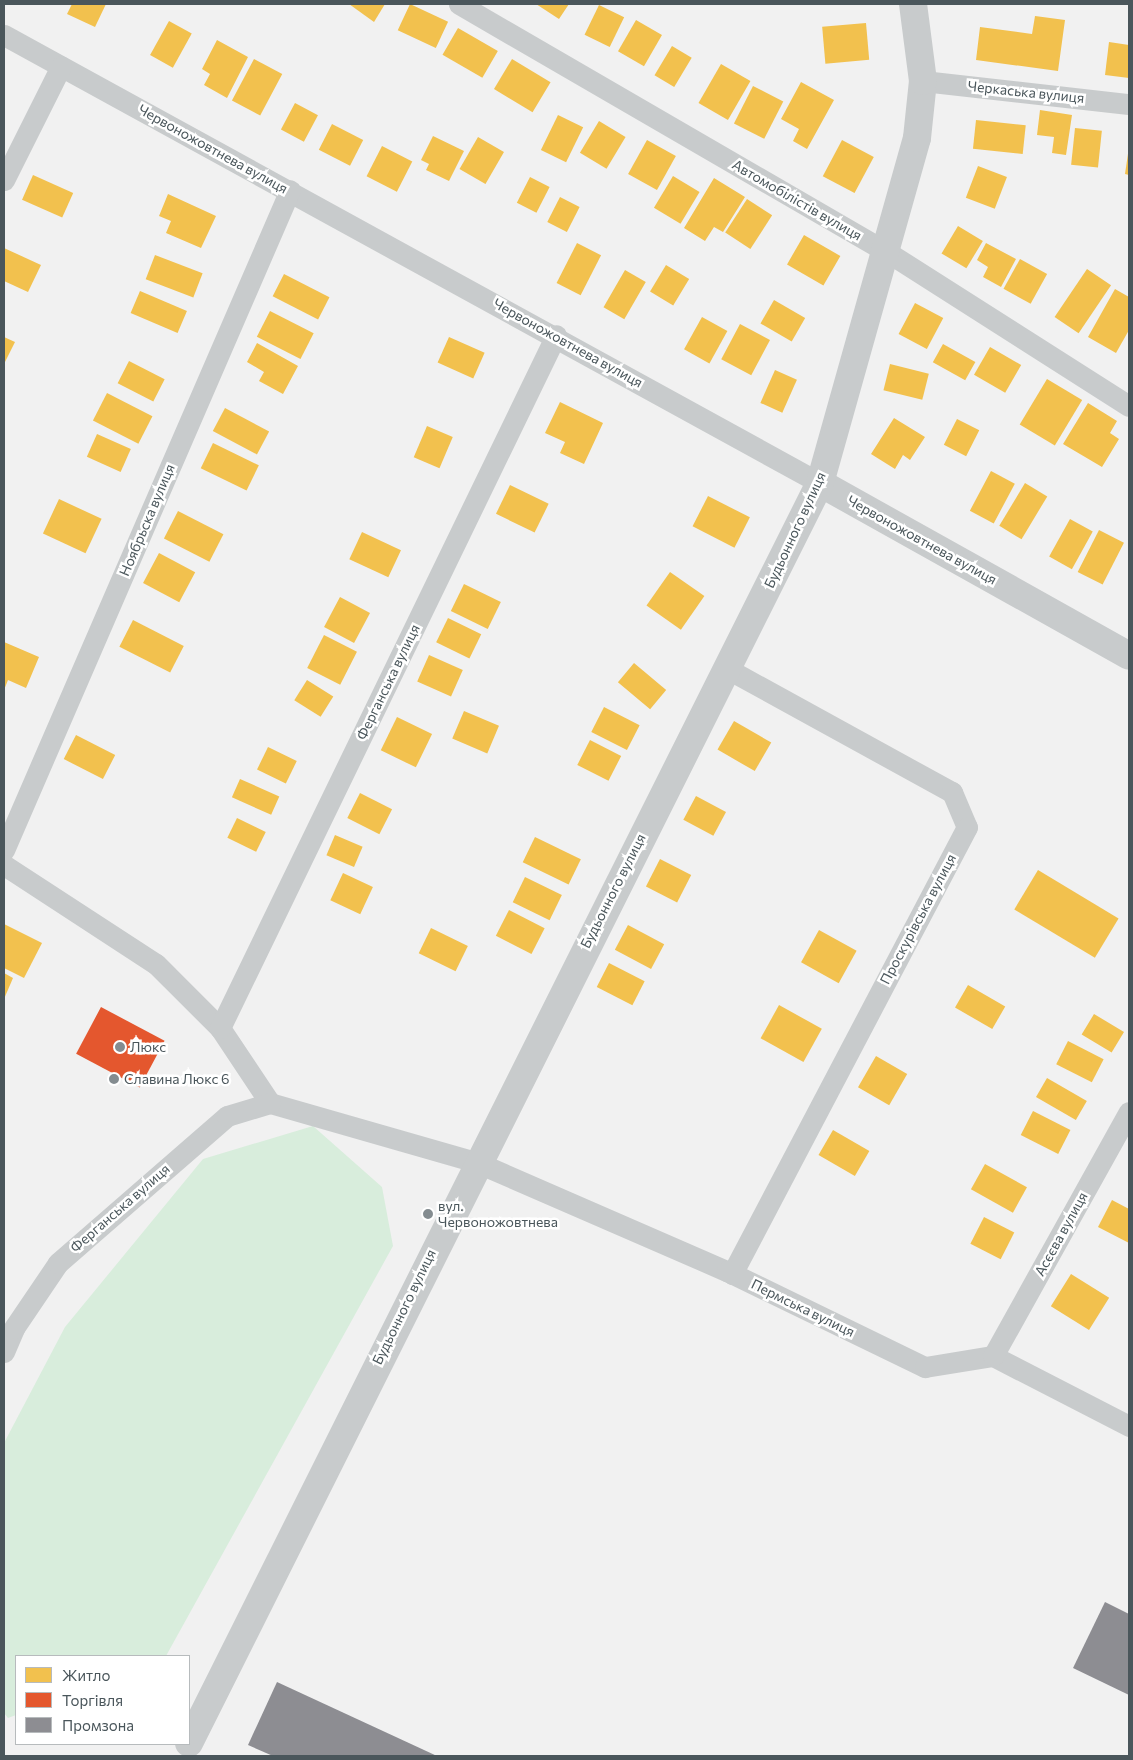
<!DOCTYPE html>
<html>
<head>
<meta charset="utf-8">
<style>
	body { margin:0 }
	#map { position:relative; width:1133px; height:1760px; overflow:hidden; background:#f1f1f1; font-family:Commissioner,sans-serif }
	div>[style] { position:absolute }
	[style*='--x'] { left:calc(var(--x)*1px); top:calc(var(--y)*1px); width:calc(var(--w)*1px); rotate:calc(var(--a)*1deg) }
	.green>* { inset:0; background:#d8eddc }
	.homes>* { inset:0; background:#f2c14e; transform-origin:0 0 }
	.shops>* { inset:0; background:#e4572e; transform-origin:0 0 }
	.industry>* { inset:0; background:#8d8d92 }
	.street>* { height:21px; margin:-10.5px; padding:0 10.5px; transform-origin:10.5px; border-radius:10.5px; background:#c8cbcc }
	.secondary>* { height:28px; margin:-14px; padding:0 14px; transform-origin:14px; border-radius:14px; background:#c8cbcc }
	.dots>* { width:14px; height:14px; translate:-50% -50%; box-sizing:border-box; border:2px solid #fff; border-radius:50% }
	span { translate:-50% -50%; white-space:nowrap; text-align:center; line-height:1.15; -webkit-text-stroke:5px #fff; paint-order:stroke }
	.street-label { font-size:14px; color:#4a565b }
	.poi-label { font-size:14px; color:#4a565b }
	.left { translate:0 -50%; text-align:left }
	.frame { position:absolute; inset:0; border:5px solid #4a565b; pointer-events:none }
	.legend { position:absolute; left:15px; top:1655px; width:175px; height:90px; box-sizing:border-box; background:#fff; border:1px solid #b7bbbd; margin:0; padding:6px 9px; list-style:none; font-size:15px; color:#4a565b }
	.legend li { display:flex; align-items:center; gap:10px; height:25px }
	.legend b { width:25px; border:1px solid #b7bbbd }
</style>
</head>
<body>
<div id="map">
	<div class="green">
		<div style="clip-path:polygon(313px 1126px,382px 1187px,393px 1246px,166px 1656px,16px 1656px,16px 1715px,8px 1718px,4px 1713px,4px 1443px,65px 1327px,203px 1159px)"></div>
	</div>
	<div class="homes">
		<div style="clip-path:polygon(72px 4px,106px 4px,95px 27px,67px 14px)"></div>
		<div style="clip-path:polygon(349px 4px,385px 4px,374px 22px)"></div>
		<div style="left:410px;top:4px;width:42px;height:29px;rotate:25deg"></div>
		<div style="clip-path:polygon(536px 4px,569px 4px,559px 19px)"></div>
		<div style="left:599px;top:5px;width:28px;height:33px;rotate:26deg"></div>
		<div style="clip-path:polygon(1035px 16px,1065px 20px,1058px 71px,976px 60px,980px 27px,1032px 34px)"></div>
		<div style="left:636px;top:20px;width:30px;height:36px;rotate:30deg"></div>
		<div style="left:169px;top:21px;width:26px;height:39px;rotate:29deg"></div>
		<div style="left:866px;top:23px;width:37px;height:44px;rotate:85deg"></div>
		<div style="left:458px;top:28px;width:46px;height:31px;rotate:30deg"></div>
		<div style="clip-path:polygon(217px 40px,248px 57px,227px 98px,204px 85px,210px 74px,202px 69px)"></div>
		<div style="clip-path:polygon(1109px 42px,1129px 45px,1129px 78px,1105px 75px)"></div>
		<div style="left:672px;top:46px;width:23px;height:34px;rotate:31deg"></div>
		<div style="left:254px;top:59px;width:32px;height:47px;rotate:28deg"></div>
		<div style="left:512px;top:59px;width:45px;height:35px;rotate:31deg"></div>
		<div style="left:721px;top:64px;width:34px;height:45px;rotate:30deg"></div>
		<div style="clip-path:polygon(801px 82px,834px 100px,807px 149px,793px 141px,799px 129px,781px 119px)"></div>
		<div style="left:753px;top:86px;width:34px;height:42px;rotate:27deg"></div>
		<div style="left:295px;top:103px;width:26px;height:30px;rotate:28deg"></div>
		<div style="clip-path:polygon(1040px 110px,1072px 115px,1066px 155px,1052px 153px,1054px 137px,1037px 135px)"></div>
		<div style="left:558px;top:115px;width:28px;height:39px;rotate:26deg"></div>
		<div style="left:976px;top:120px;width:50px;height:29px;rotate:6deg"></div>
		<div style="left:599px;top:121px;width:31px;height:37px;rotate:31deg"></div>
		<div style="left:332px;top:124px;width:35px;height:29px;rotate:27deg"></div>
		<div style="left:1075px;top:128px;width:27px;height:37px;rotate:6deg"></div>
		<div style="clip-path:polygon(433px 136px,464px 151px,449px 181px,426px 170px,429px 164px,421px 160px)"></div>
		<div style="left:478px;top:137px;width:30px;height:37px;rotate:30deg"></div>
		<div style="left:647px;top:140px;width:33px;height:39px;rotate:29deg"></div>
		<div style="left:842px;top:140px;width:36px;height:41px;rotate:28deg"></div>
		<div style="left:382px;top:146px;width:34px;height:34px;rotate:27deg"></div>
		<div style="clip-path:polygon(1129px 147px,1129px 175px,1125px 174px)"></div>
		<div style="left:978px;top:166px;width:31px;height:34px;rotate:21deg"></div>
		<div style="left:33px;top:175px;width:44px;height:27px;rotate:24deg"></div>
		<div style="left:673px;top:176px;width:31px;height:37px;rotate:31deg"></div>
		<div style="left:530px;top:177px;width:22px;height:29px;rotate:27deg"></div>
		<div style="clip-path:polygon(714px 178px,745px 197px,723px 232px,714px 227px,705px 241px,684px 228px)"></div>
		<div style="clip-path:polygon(168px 194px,216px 216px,201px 248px,166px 233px,171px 221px,159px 216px)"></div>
		<div style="left:560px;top:197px;width:22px;height:28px;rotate:27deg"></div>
		<div style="left:747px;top:199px;width:30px;height:40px;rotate:33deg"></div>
		<div style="left:958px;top:226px;width:29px;height:32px;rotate:31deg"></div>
		<div style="left:804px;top:235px;width:42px;height:34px;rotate:30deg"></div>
		<div style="left:577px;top:243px;width:27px;height:45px;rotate:27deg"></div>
		<div style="clip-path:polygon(986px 243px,1016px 259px,1001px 287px,983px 277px,988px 267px,977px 260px)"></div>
		<div style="clip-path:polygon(4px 248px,41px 265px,28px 292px,4px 281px)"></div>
		<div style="left:155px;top:255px;width:51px;height:26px;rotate:21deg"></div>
		<div style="left:1020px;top:259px;width:31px;height:34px;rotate:29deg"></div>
		<div style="left:666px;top:265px;width:27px;height:31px;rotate:31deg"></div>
		<div style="left:1087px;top:269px;width:29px;height:58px;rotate:34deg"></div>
		<div style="left:625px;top:270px;width:24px;height:43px;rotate:30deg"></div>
		<div style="left:284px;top:274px;width:51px;height:25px;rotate:27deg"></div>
		<div style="clip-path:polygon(1115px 289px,1129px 297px,1129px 330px,1116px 353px,1088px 337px)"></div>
		<div style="left:140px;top:291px;width:51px;height:24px;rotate:23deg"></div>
		<div style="left:774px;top:300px;width:36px;height:27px;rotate:30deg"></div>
		<div style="left:915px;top:303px;width:32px;height:35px;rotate:28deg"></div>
		<div style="left:270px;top:311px;width:49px;height:29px;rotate:27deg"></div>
		<div style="left:702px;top:317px;width:29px;height:37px;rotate:29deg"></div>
		<div style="left:740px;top:324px;width:34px;height:40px;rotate:28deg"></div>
		<div style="clip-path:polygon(4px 337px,15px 342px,4px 364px)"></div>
		<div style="left:449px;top:337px;width:39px;height:28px;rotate:24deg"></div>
		<div style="clip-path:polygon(257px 343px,298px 366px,283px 394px,259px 381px,264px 372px,247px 362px)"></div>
		<div style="left:943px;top:344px;width:37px;height:21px;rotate:29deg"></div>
		<div style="left:990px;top:347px;width:36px;height:32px;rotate:30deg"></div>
		<div style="left:129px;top:361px;width:40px;height:25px;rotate:27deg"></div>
		<div style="left:890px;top:364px;width:40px;height:27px;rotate:14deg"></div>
		<div style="left:775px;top:370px;width:24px;height:36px;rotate:24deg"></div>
		<div style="left:1047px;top:379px;width:41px;height:53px;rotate:31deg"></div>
		<div style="left:107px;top:393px;width:51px;height:31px;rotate:27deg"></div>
		<div style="clip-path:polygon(560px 402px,603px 423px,584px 464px,560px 453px,565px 442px,545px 433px)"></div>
		<div style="clip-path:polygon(1088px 403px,1117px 421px,1110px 433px,1119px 439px,1102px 467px,1063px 444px)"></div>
		<div style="left:225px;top:408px;width:50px;height:26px;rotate:28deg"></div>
		<div style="clip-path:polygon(894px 418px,925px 437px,910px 460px,903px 455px,895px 469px,871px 454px)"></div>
		<div style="left:957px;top:419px;width:25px;height:29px;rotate:27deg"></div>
		<div style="left:427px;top:426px;width:28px;height:34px;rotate:23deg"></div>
		<div style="left:97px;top:434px;width:37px;height:25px;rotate:24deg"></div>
		<div style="left:213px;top:443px;width:51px;height:28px;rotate:26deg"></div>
		<div style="left:991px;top:471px;width:27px;height:45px;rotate:28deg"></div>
		<div style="left:1025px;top:483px;width:26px;height:50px;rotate:31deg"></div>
		<div style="left:510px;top:485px;width:43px;height:32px;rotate:26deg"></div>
		<div style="left:708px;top:496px;width:47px;height:34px;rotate:27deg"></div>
		<div style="left:59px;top:499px;width:47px;height:38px;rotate:25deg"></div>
		<div style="left:178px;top:511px;width:51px;height:31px;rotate:27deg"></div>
		<div style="left:1070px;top:519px;width:26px;height:43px;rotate:29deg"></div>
		<div style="left:1099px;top:530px;width:28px;height:47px;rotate:27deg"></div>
		<div style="left:362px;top:532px;width:43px;height:30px;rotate:25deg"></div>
		<div style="left:159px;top:553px;width:41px;height:34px;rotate:28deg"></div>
		<div style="left:670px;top:572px;width:42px;height:41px;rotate:35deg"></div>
		<div style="left:464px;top:584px;width:41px;height:30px;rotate:26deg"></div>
		<div style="left:340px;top:597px;width:34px;height:34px;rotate:28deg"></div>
		<div style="left:448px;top:618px;width:37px;height:27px;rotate:26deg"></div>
		<div style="left:133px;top:620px;width:57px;height:30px;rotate:27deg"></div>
		<div style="left:324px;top:635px;width:37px;height:37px;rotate:27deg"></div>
		<div style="clip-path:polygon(4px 642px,39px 657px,26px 688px,8px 680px,4px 690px)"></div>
		<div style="left:429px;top:655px;width:37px;height:29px;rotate:24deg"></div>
		<div style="left:634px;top:663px;width:42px;height:25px;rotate:40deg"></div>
		<div style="left:307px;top:680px;width:31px;height:24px;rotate:32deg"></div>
		<div style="left:604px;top:707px;width:40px;height:28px;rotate:27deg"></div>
		<div style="left:464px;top:711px;width:38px;height:30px;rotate:23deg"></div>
		<div style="left:397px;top:717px;width:39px;height:37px;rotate:26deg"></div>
		<div style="left:734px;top:721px;width:43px;height:33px;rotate:30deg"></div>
		<div style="left:76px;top:735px;width:44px;height:27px;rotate:27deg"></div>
		<div style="left:590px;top:740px;width:35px;height:28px;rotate:27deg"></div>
		<div style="left:268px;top:747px;width:32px;height:25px;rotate:26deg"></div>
		<div style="left:240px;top:779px;width:43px;height:20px;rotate:24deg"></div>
		<div style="left:360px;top:793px;width:36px;height:28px;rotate:27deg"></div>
		<div style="left:696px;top:796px;width:34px;height:27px;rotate:28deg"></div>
		<div style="left:237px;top:818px;width:32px;height:22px;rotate:26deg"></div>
		<div style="left:335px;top:835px;width:30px;height:22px;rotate:23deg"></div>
		<div style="left:535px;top:837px;width:51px;height:28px;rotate:26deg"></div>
		<div style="left:660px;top:859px;width:35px;height:31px;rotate:27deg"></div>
		<div style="left:1038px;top:870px;width:94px;height:46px;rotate:31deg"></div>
		<div style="left:343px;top:873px;width:33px;height:30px;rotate:25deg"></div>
		<div style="left:525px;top:877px;width:41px;height:28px;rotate:26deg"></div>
		<div style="left:509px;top:910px;width:40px;height:29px;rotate:27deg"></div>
		<div style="clip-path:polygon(4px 924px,42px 943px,24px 978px,4px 968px)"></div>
		<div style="left:628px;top:925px;width:41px;height:28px;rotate:28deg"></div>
		<div style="left:431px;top:928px;width:41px;height:28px;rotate:26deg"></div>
		<div style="left:819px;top:930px;width:43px;height:37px;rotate:29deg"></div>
		<div style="left:609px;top:963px;width:40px;height:27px;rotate:27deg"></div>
		<div style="clip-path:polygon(4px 973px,13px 978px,4px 999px)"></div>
		<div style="left:968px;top:985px;width:43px;height:26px;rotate:30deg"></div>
		<div style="left:779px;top:1005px;width:49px;height:38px;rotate:29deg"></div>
		<div style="left:1094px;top:1014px;width:35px;height:24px;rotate:31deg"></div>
		<div style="left:1068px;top:1041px;width:40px;height:26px;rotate:27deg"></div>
		<div style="left:876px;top:1056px;width:36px;height:36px;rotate:30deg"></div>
		<div style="left:1047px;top:1078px;width:46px;height:22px;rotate:30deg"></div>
		<div style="left:1033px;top:1111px;width:42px;height:27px;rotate:27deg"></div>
		<div style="left:833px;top:1130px;width:42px;height:29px;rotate:30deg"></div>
		<div style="left:985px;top:1164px;width:48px;height:29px;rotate:29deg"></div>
		<div style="clip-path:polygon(1112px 1200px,1129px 1209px,1129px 1243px,1098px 1227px)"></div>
		<div style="left:984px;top:1217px;width:34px;height:30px;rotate:27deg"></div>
		<div style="left:1071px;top:1274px;width:45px;height:38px;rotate:32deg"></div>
	</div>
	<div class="shops">
		<div style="left:101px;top:1007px;width:72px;height:53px;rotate:28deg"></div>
	</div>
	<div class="industry">
		<div style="clip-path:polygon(1105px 1602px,1129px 1614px,1129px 1695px,1073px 1668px)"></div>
		<div style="clip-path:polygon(277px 1682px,437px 1756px,273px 1756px,248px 1745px)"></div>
	</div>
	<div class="street">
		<div style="--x:459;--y:4;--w:491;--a:30.1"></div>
		<div style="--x:884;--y:250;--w:290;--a:32.5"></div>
		<div style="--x:4;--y:35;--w:931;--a:28.77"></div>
		<div style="--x:923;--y:81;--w:207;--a:6.4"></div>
		<div style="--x:4;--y:180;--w:127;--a:-63.4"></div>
		<div style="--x:726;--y:668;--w:258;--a:28.8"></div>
		<div style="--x:952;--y:792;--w:38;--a:67"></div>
		<div style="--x:967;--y:827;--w:505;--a:117.73"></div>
		<div style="--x:4;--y:850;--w:719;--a:-66.57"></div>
		<div style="--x:4;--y:865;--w:181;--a:33.1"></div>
		<div style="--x:156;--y:964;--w:91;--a:45"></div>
		<div style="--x:220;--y:1028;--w:90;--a:56.3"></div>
		<div style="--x:270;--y:1103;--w:214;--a:16"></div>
		<div style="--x:476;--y:1162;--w:274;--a:23.5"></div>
		<div style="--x:727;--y:1271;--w:220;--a:25.9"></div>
		<div style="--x:925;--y:1367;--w:69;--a:-9.2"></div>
		<div style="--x:993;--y:1356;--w:153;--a:27.2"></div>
		<div style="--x:220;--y:1028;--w:770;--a:-64.13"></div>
		<div style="--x:4;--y:1352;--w:26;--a:-67"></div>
		<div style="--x:14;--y:1328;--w:78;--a:-55.9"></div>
		<div style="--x:58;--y:1263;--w:224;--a:-41"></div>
		<div style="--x:227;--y:1116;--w:45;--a:-16.8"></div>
		<div style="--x:993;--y:1356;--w:279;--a:-60.9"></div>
	</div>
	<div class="secondary">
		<div style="--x:820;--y:483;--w:354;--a:29.2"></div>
		<div style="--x:189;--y:1743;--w:1409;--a:-63.4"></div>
		<div style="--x:820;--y:483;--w:358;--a:-74.3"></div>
		<div style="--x:917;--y:138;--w:57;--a:-84"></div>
		<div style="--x:923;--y:81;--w:78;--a:-97.4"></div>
	</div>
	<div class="dots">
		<div style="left:120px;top:1047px;background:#848c90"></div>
		<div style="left:114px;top:1079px;background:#848c90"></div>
		<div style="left:428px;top:1214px;background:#848c90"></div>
	</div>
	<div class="street-label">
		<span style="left:1026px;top:92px;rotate:6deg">Черкаська вулиця</span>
		<span style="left:213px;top:149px;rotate:29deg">Червоножовтнева вулиця</span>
		<span style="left:797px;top:200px;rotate:30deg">Автомобілістів вулиця</span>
		<span style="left:568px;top:343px;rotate:29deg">Червоножовтнева вулиця</span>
		<span style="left:147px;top:520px;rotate:-67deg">Ноябрьска вулиця</span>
		<span style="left:795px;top:530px;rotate:-65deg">Будьонного вулиця</span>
		<span style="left:922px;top:540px;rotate:29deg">Червоножовтнева вулиця</span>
		<span style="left:388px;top:682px;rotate:-64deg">Ферганська вулиця</span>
		<span style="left:613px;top:891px;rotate:-63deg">Будьонного вулиця</span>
		<span style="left:918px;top:919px;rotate:-62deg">Проскурівська вулиця</span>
		<span style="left:120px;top:1208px;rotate:-41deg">Ферганська вулиця</span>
		<span style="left:1061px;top:1234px;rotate:-61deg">Асєєва вулиця</span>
		<span style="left:404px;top:1307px;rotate:-64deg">Будьонного вулиця</span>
		<span style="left:803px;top:1308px;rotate:26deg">Пермська вулиця</span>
	</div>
	<div class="poi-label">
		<span class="left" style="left:130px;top:1047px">Люкс</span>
		<span class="left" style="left:124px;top:1079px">Славина Люкс 6</span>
		<span class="left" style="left:438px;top:1214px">вул.<br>Червоножовтнева</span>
	</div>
	<div class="frame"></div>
	<ul class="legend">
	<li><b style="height:14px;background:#f2c14e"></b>Житло</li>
	<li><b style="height:14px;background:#e4572e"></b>Торгівля</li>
	<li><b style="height:14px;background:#8d8d92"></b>Промзона</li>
	</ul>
</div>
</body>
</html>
